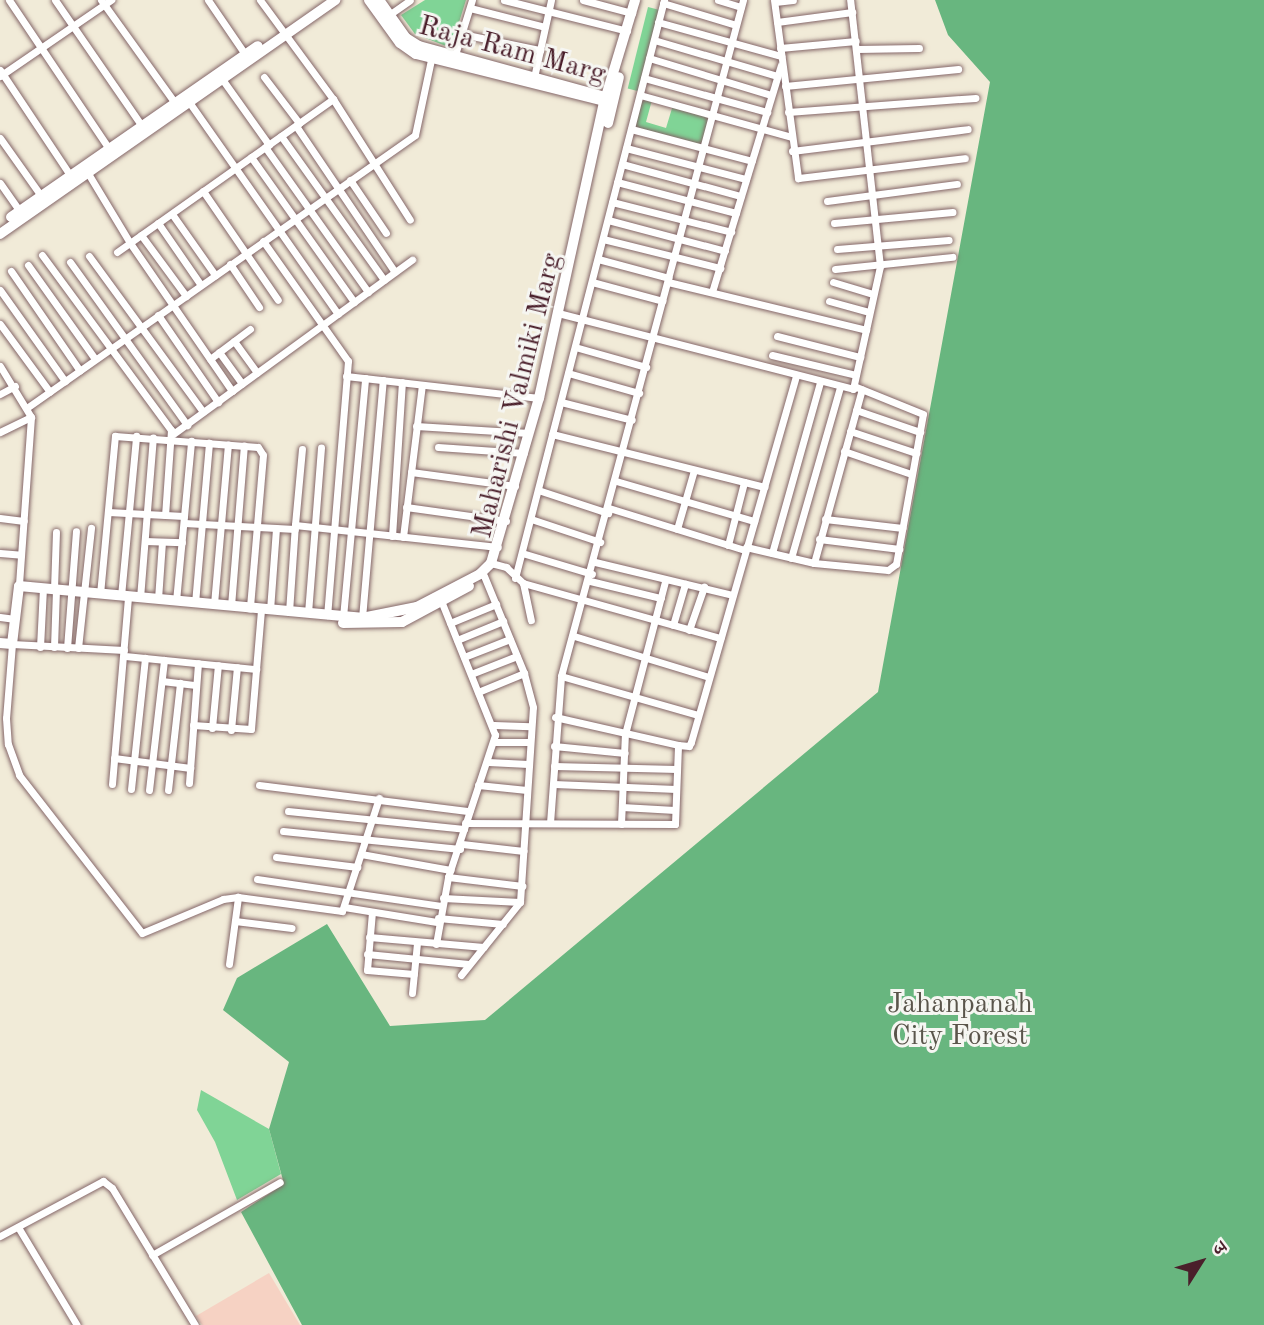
<!DOCTYPE html>
<html>
<head>
<meta charset="utf-8">
<style>
	body { margin:0 }
	#map { position:relative; width:1264px; height:1325px; overflow:hidden; background:#f1ebd8; font-family:"Old Standard TT","Noto Serif Devanagari",serif }
	div>[style] { position:absolute }
	[style*='--x'] { left:calc(var(--x)*1px); top:calc(var(--y)*1px); width:calc(var(--w)*1px); rotate:calc(var(--a)*1deg) }
	.built>* { inset:0; background:#f6d2c3 }
	.green>* { inset:0; background:#80d496; transform-origin:0 0 }
	.forest>* { inset:0; background:#68b67f }
	.roads { filter:drop-shadow(0 0 2px #846668) drop-shadow(0 0 2px #846668) }
	.street>* { height:7px; margin:-3.5px; padding:0 3.5px; transform-origin:3.5px; border-radius:3.5px; background:#fff }
	.secondary>* { height:10px; margin:-5px; padding:0 5px; transform-origin:5px; border-radius:5px; background:#fff }
	span { translate:-50% -50%; white-space:nowrap; text-align:center; line-height:1.15; -webkit-text-stroke:6px #f6f6f2; paint-order:stroke }
	.street-label { font-size:28px; color:#4a1f2b }
	.park-label { font-size:28px; color:#5a554b }
	.north { position:absolute; left:1166px; top:1227px; width:70px; height:70px; -webkit-text-stroke:5px #f6f6f2; paint-order:stroke; rotate:53deg; font-size:19px; font-weight:700; line-height:28px; text-align:center; color:#4a1f2b }
	.north::after { content:''; display:block; margin:auto; width:24px; height:32px; background:#4a1f2b; clip-path:polygon(50% 0,100% 100%,50% 72%,0 100%) }
</style>
</head>
<body>
<div id="map">
	<div class="built">
		<div style="clip-path:polygon(269px 1273px,300px 1325px,202px 1325px,196px 1316px)"></div>
	</div>
	<div class="green">
		<div style="clip-path:polygon(425px 0,466px 0,451px 48px,415px 34px,401px 15px)"></div>
		<div style="left:648px;top:7px;width:12px;height:84px;rotate:14deg"></div>
		<div style="clip-path:polygon(641px 97px,652px 100px,646px 122px,666px 128px,673px 105px,710px 115px,702px 147px,633px 128px)"></div>
		<div style="clip-path:polygon(201px 1090px,269px 1129px,281px 1174px,237px 1200px,215px 1142px,197px 1110px)"></div>
	</div>
	<div class="forest">
		<div style="clip-path:polygon(935px 0,1264px 0,1264px 1325px,302px 1325px,241px 1212px,284px 1184px,269px 1129px,289px 1062px,223px 1010px,237px 978px,327px 924px,390px 1026px,485px 1020px,878px 692px,990px 82px,948px 35px)"></div>
	</div>
	<div class="roads">
		<div class="street">
			<div style="--x:9;--y:0;--w:179;--a:56.1"></div>
			<div style="--x:55;--y:0;--w:157;--a:55.4"></div>
			<div style="--x:101;--y:0;--w:127;--a:54.3"></div>
			<div style="--x:208;--y:0;--w:69;--a:55.6"></div>
			<div style="--x:260;--y:0;--w:123;--a:53.6"></div>
			<div style="--x:333;--y:99;--w:143;--a:57.5"></div>
			<div style="--x:504;--y:0;--w:127;--a:14.1"></div>
			<div style="--x:583;--y:0;--w:51;--a:14.9"></div>
			<div style="--x:718;--y:0;--w:24;--a:17"></div>
			<div style="--x:774;--y:0;--w:180;--a:82.3"></div>
			<div style="--x:798;--y:178;--w:168;--a:-6.8"></div>
			<div style="--x:775;--y:2;--w:18;--a:-6"></div>
			<div style="--x:663;--y:3;--w:76;--a:16.8"></div>
			<div style="--x:470;--y:8;--w:77;--a:14.2"></div>
			<div style="--x:386;--y:17;--w:29;--a:-35"></div>
			<div style="--x:658;--y:22;--w:128;--a:15.5"></div>
			<div style="--x:777;--y:22;--w:76;--a:-7.6"></div>
			<div style="--x:462;--y:34;--w:80;--a:11.6"></div>
			<div style="--x:654;--y:40;--w:128;--a:16.3"></div>
			<div style="--x:780;--y:48;--w:76;--a:-5.3"></div>
			<div style="--x:857;--y:49;--w:62;--a:-0.9"></div>
			<div style="--x:454;--y:58;--w:61;--a:-72.8"></div>
			<div style="--x:649;--y:58;--w:127;--a:16.9"></div>
			<div style="--x:0;--y:70;--w:126;--a:56.3"></div>
			<div style="--x:0;--y:76;--w:135;--a:-34.4"></div>
			<div style="--x:264;--y:77;--w:58;--a:52.7"></div>
			<div style="--x:644;--y:78;--w:128;--a:15.5"></div>
			<div style="--x:222;--y:79;--w:81;--a:54.5"></div>
			<div style="--x:533;--y:82;--w:84;--a:-77.6"></div>
			<div style="--x:785;--y:86;--w:174;--a:-5.6"></div>
			<div style="--x:640;--y:95;--w:157;--a:15.5"></div>
			<div style="--x:189;--y:102;--w:259;--a:54.9"></div>
			<div style="--x:788;--y:112;--w:188;--a:-4.3"></div>
			<div style="--x:296;--y:126;--w:176;--a:55.9"></div>
			<div style="--x:631;--y:129;--w:125;--a:14.8"></div>
			<div style="--x:281;--y:136;--w:177;--a:54.4"></div>
			<div style="--x:0;--y:138;--w:76;--a:54.6"></div>
			<div style="--x:265;--y:147;--w:178;--a:54.6"></div>
			<div style="--x:626;--y:148;--w:124;--a:14.5"></div>
			<div style="--x:792;--y:151;--w:177;--a:-7.1"></div>
			<div style="--x:251;--y:157;--w:178;--a:54.6"></div>
			<div style="--x:622;--y:164;--w:123;--a:15.1"></div>
			<div style="--x:86;--y:170;--w:85;--a:58.9"></div>
			<div style="--x:130;--y:243;--w:180;--a:55.4"></div>
			<div style="--x:350;--y:180;--w:64;--a:55.8"></div>
			<div style="--x:617;--y:182;--w:123;--a:14.6"></div>
			<div style="--x:0;--y:183;--w:33;--a:55"></div>
			<div style="--x:203;--y:191;--w:132;--a:55.5"></div>
			<div style="--x:827;--y:201;--w:131;--a:-7.5"></div>
			<div style="--x:612;--y:202;--w:123;--a:14.1"></div>
			<div style="--x:172;--y:214;--w:75;--a:54.8"></div>
			<div style="--x:608;--y:220;--w:121;--a:14.8"></div>
			<div style="--x:158;--y:223;--w:75;--a:55.3"></div>
			<div style="--x:834;--y:223;--w:119;--a:-5.3"></div>
			<div style="--x:141;--y:235;--w:76;--a:53.6"></div>
			<div style="--x:603;--y:239;--w:121;--a:13.9"></div>
			<div style="--x:263;--y:241;--w:147;--a:54.7"></div>
			<div style="--x:348;--y:361;--w:255;--a:94.7"></div>
			<div style="--x:837;--y:249;--w:112;--a:-4.6"></div>
			<div style="--x:117;--y:252;--w:265;--a:-35.3"></div>
			<div style="--x:42;--y:255;--w:217;--a:53.6"></div>
			<div style="--x:171;--y:430;--w:85;--a:94"></div>
			<div style="--x:89;--y:256;--w:193;--a:53.8"></div>
			<div style="--x:598;--y:259;--w:73;--a:15"></div>
			<div style="--x:70;--y:262;--w:201;--a:54.3"></div>
			<div style="--x:230;--y:264;--w:52;--a:56"></div>
			<div style="--x:28;--y:265;--w:115;--a:54.5"></div>
			<div style="--x:835;--y:269;--w:118;--a:-5.9"></div>
			<div style="--x:11;--y:271;--w:121;--a:55.4"></div>
			<div style="--x:592;--y:282;--w:73;--a:15"></div>
			<div style="--x:668;--y:282;--w:204;--a:13.6"></div>
			<div style="--x:833;--y:282;--w:42;--a:16.7"></div>
			<div style="--x:0;--y:290;--w:112;--a:54.5"></div>
			<div style="--x:712;--y:292;--w:237;--a:-73.1"></div>
			<div style="--x:829;--y:301;--w:41;--a:15.4"></div>
			<div style="--x:558;--y:313;--w:305;--a:14.4"></div>
			<div style="--x:853;--y:389;--w:126;--a:-77.6"></div>
			<div style="--x:880;--y:266;--w:268;--a:-96.4"></div>
			<div style="--x:158;--y:315;--w:106;--a:55.4"></div>
			<div style="--x:0;--y:324;--w:84;--a:53.7"></div>
			<div style="--x:777;--y:336;--w:86;--a:14.2"></div>
			<div style="--x:234;--y:341;--w:39;--a:54"></div>
			<div style="--x:575;--y:347;--w:74;--a:15.7"></div>
			<div style="--x:219;--y:352;--w:39;--a:54"></div>
			<div style="--x:772;--y:355;--w:86;--a:13.4"></div>
			<div style="--x:210;--y:359;--w:50;--a:-36.9"></div>
			<div style="--x:0;--y:366;--w:60;--a:58.7"></div>
			<div style="--x:31;--y:417;--w:169;--a:94.1"></div>
			<div style="--x:568;--y:373;--w:74;--a:15.7"></div>
			<div style="--x:346;--y:376;--w:194;--a:6.5"></div>
			<div style="--x:0;--y:394;--w:17;--a:-28"></div>
			<div style="--x:561;--y:402;--w:73;--a:14.2"></div>
			<div style="--x:28;--y:407;--w:473;--a:-35.1"></div>
			<div style="--x:415;--y:135;--w:82;--a:-78"></div>
			<div style="--x:856;--y:410;--w:68;--a:19"></div>
			<div style="--x:416;--y:426;--w:113;--a:3.5"></div>
			<div style="--x:850;--y:431;--w:70;--a:18.4"></div>
			<div style="--x:0;--y:432;--w:34;--a:-26"></div>
			<div style="--x:173;--y:434;--w:296;--a:-36.1"></div>
			<div style="--x:552;--y:434;--w:219;--a:14"></div>
			<div style="--x:438;--y:447;--w:86;--a:4"></div>
			<div style="--x:302;--y:449;--w:76;--a:95.3"></div>
			<div style="--x:295;--y:525;--w:204;--a:6.2"></div>
			<div style="--x:844;--y:451;--w:71;--a:18.9"></div>
			<div style="--x:411;--y:472;--w:105;--a:7.7"></div>
			<div style="--x:616;--y:481;--w:144;--a:16.2"></div>
			<div style="--x:538;--y:490;--w:74;--a:18.2"></div>
			<div style="--x:406;--y:507;--w:101;--a:8"></div>
			<div style="--x:609;--y:508;--w:142;--a:17.2"></div>
			<div style="--x:108;--y:512;--w:76;--a:3"></div>
			<div style="--x:0;--y:518;--w:24;--a:7"></div>
			<div style="--x:531;--y:519;--w:73;--a:18.4"></div>
			<div style="--x:825;--y:519;--w:78;--a:6.7"></div>
			<div style="--x:184;--y:523;--w:111;--a:3.1"></div>
			<div style="--x:677;--y:529;--w:61;--a:-73.9"></div>
			<div style="--x:392;--y:536;--w:154;--a:-86.3"></div>
			<div style="--x:403;--y:537;--w:153;--a:-82.9"></div>
			<div style="--x:819;--y:539;--w:81;--a:7.1"></div>
			<div style="--x:145;--y:541;--w:37;--a:2"></div>
			<div style="--x:728;--y:545;--w:65;--a:-75.7"></div>
			<div style="--x:746;--y:547;--w:70;--a:13.2"></div>
			<div style="--x:814;--y:563;--w:180;--a:-74.6"></div>
			<div style="--x:0;--y:553;--w:21;--a:5"></div>
			<div style="--x:522;--y:553;--w:73;--a:16.7"></div>
			<div style="--x:772;--y:553;--w:178;--a:-74.3"></div>
			<div style="--x:791;--y:558;--w:178;--a:-74"></div>
			<div style="--x:595;--y:562;--w:141;--a:13.5"></div>
			<div style="--x:491;--y:563;--w:16;--a:15"></div>
			<div style="--x:506;--y:567;--w:23;--a:43"></div>
			<div style="--x:523;--y:583;--w:205;--a:15.6"></div>
			<div style="--x:814;--y:563;--w:74;--a:5.4"></div>
			<div style="--x:888;--y:570;--w:10;--a:-37"></div>
			<div style="--x:896;--y:564;--w:152;--a:-79.8"></div>
			<div style="--x:923;--y:414;--w:74;--a:-157.9"></div>
			<div style="--x:515;--y:578;--w:597;--a:-75.54"></div>
			<div style="--x:590;--y:581;--w:73;--a:13.5"></div>
			<div style="--x:523;--y:583;--w:38;--a:78"></div>
			<div style="--x:54;--y:589;--w:57;--a:-88"></div>
			<div style="--x:100;--y:594;--w:159;--a:-84.6"></div>
			<div style="--x:115;--y:436;--w:143;--a:4.4"></div>
			<div style="--x:258;--y:447;--w:9;--a:58"></div>
			<div style="--x:263;--y:455;--w:154;--a:94.9"></div>
			<div style="--x:121;--y:596;--w:161;--a:-84.6"></div>
			<div style="--x:140;--y:598;--w:161;--a:-85.4"></div>
			<div style="--x:158;--y:599;--w:57;--a:-86"></div>
			<div style="--x:176;--y:601;--w:161;--a:-84.6"></div>
			<div style="--x:195;--y:603;--w:161;--a:-85"></div>
			<div style="--x:214;--y:604;--w:160;--a:-85"></div>
			<div style="--x:231;--y:606;--w:161;--a:-85.4"></div>
			<div style="--x:270;--y:610;--w:82;--a:-85.8"></div>
			<div style="--x:289;--y:612;--w:87;--a:-86.1"></div>
			<div style="--x:308;--y:613;--w:166;--a:-85.5"></div>
			<div style="--x:0;--y:617;--w:15;--a:8"></div>
			<div style="--x:343;--y:617;--w:240;--a:-84.7"></div>
			<div style="--x:362;--y:618;--w:239;--a:-85"></div>
			<div style="--x:450;--y:623;--w:50;--a:-22.4"></div>
			<div style="--x:673;--y:625;--w:43;--a:-73.7"></div>
			<div style="--x:689;--y:630;--w:46;--a:-70.8"></div>
			<div style="--x:574;--y:636;--w:141;--a:16.9"></div>
			<div style="--x:457;--y:640;--w:50;--a:-22.4"></div>
			<div style="--x:40;--y:647;--w:59;--a:-87.1"></div>
			<div style="--x:54;--y:647;--w:57;--a:-88"></div>
			<div style="--x:67;--y:648;--w:117;--a:-85.6"></div>
			<div style="--x:78;--y:648;--w:121;--a:-83.8"></div>
			<div style="--x:124;--y:650;--w:112;--a:-176.9"></div>
			<div style="--x:12;--y:644;--w:74;--a:94.6"></div>
			<div style="--x:6;--y:718;--w:26;--a:86"></div>
			<div style="--x:8;--y:744;--w:33;--a:70"></div>
			<div style="--x:19;--y:775;--w:200;--a:52.1"></div>
			<div style="--x:142;--y:933;--w:88;--a:-22.8"></div>
			<div style="--x:223;--y:899;--w:15;--a:-8"></div>
			<div style="--x:125;--y:656;--w:132;--a:5.7"></div>
			<div style="--x:464;--y:657;--w:49;--a:-21.4"></div>
			<div style="--x:471;--y:674;--w:49;--a:-21.4"></div>
			<div style="--x:561;--y:676;--w:142;--a:15.9"></div>
			<div style="--x:162;--y:681;--w:34;--a:7"></div>
			<div style="--x:478;--y:692;--w:50;--a:-22.4"></div>
			<div style="--x:555;--y:717;--w:126;--a:12.8"></div>
			<div style="--x:193;--y:725;--w:58;--a:3.9"></div>
			<div style="--x:251;--y:729;--w:120;--a:-85.2"></div>
			<div style="--x:494;--y:725;--w:36;--a:2"></div>
			<div style="--x:212;--y:728;--w:63;--a:-84.6"></div>
			<div style="--x:231;--y:730;--w:63;--a:-84.6"></div>
			<div style="--x:494;--y:742;--w:35;--a:0"></div>
			<div style="--x:554;--y:746;--w:71;--a:5.6"></div>
			<div style="--x:114;--y:758;--w:77;--a:7.5"></div>
			<div style="--x:488;--y:762;--w:40;--a:2.9"></div>
			<div style="--x:554;--y:766;--w:123;--a:1.4"></div>
			<div style="--x:189;--y:783;--w:120;--a:-85.7"></div>
			<div style="--x:112;--y:784;--w:189;--a:-85.1"></div>
			<div style="--x:554;--y:784;--w:122;--a:2.3"></div>
			<div style="--x:259;--y:785;--w:212;--a:7.1"></div>
			<div style="--x:478;--y:785;--w:49;--a:5.8"></div>
			<div style="--x:131;--y:789;--w:132;--a:-83.9"></div>
			<div style="--x:149;--y:790;--w:131;--a:-83.4"></div>
			<div style="--x:168;--y:790;--w:108;--a:-83.6"></div>
			<div style="--x:622;--y:807;--w:53;--a:3.2"></div>
			<div style="--x:288;--y:811;--w:177;--a:5.8"></div>
			<div style="--x:465;--y:823;--w:210;--a:0.3"></div>
			<div style="--x:675;--y:824;--w:79;--a:-87.8"></div>
			<div style="--x:678;--y:745;--w:11;--a:5"></div>
			<div style="--x:689;--y:746;--w:4;--a:-63"></div>
			<div style="--x:691;--y:742;--w:382;--a:-74"></div>
			<div style="--x:550;--y:823;--w:147;--a:-85.7"></div>
			<div style="--x:561;--y:676;--w:700;--a:-74.93"></div>
			<div style="--x:621;--y:824;--w:90;--a:-87.5"></div>
			<div style="--x:625;--y:734;--w:158;--a:-75.3"></div>
			<div style="--x:283;--y:831;--w:178;--a:5.8"></div>
			<div style="--x:462;--y:844;--w:62;--a:6.4"></div>
			<div style="--x:361;--y:854;--w:91;--a:10.1"></div>
			<div style="--x:276;--y:857;--w:82;--a:7"></div>
			<div style="--x:448;--y:877;--w:75;--a:6.9"></div>
			<div style="--x:257;--y:879;--w:186;--a:8.3"></div>
			<div style="--x:443;--y:898;--w:77;--a:3"></div>
			<div style="--x:344;--y:907;--w:94;--a:9.2"></div>
			<div style="--x:372;--y:912;--w:58;--a:94.9"></div>
			<div style="--x:367;--y:970;--w:47;--a:4.9"></div>
			<div style="--x:438;--y:918;--w:65;--a:5.3"></div>
			<div style="--x:235;--y:921;--w:57;--a:7"></div>
			<div style="--x:369;--y:937;--w:115;--a:5"></div>
			<div style="--x:436;--y:944;--w:68;--a:-79.8"></div>
			<div style="--x:448;--y:877;--w:150;--a:-71.7"></div>
			<div style="--x:495;--y:735;--w:142;--a:-111.9"></div>
			<div style="--x:367;--y:954;--w:102;--a:5.6"></div>
			<div style="--x:229;--y:964;--w:68;--a:-82.3"></div>
			<div style="--x:238;--y:897;--w:105;--a:7.7"></div>
			<div style="--x:342;--y:911;--w:119;--a:-71.9"></div>
			<div style="--x:461;--y:975;--w:94;--a:-51.1"></div>
			<div style="--x:520;--y:902;--w:195;--a:-86.2"></div>
			<div style="--x:533;--y:707;--w:35;--a:-105"></div>
			<div style="--x:524;--y:673;--w:105;--a:-112.4"></div>
			<div style="--x:412;--y:993;--w:50;--a:-84.3"></div>
			<div style="--x:18;--y:1227;--w:114;--a:59"></div>
			<div style="--x:0;--y:1236;--w:117;--a:-28.1"></div>
			<div style="--x:103;--y:1181;--w:11;--a:38"></div>
			<div style="--x:112;--y:1188;--w:160;--a:58.8"></div>
			<div style="--x:152;--y:1255;--w:147;--a:-29.7"></div>
		</div>
		<div class="secondary">
			<div style="--x:369;--y:0;--w:53;--a:54.2"></div>
			<div style="--x:400;--y:43;--w:19;--a:35"></div>
			<div style="--x:416;--y:54;--w:199;--a:14"></div>
			<div style="--x:379;--y:0;--w:47;--a:54.6"></div>
			<div style="--x:406;--y:38;--w:15;--a:32"></div>
			<div style="--x:419;--y:46;--w:197;--a:15.3"></div>
			<div style="--x:608;--y:123;--w:47;--a:-76.6"></div>
			<div style="--x:11;--y:217;--w:300;--a:-34.7"></div>
			<div style="--x:0;--y:234;--w:409;--a:-34.9"></div>
			<div style="--x:343;--y:623;--w:59;--a:-1"></div>
			<div style="--x:402;--y:622;--w:76;--a:-28.2"></div>
			<div style="--x:0;--y:643;--w:12;--a:5"></div>
			<div style="--x:12;--y:644;--w:58;--a:-83.1"></div>
			<div style="--x:19;--y:586;--w:344;--a:5.3"></div>
			<div style="--x:362;--y:618;--w:56;--a:-11.3"></div>
			<div style="--x:417;--y:607;--w:71;--a:-27.6"></div>
			<div style="--x:480;--y:574;--w:16;--a:-45"></div>
			<div style="--x:491;--y:563;--w:172;--a:-73.8"></div>
			<div style="--x:539;--y:398;--w:302;--a:-77.6"></div>
			<div style="--x:604;--y:103;--w:108;--a:-73.2"></div>
		</div>
	</div>
	<div class="street-label">
		<span style="left:512px;top:51px;rotate:15deg">Raja Ram Marg</span>
		<span style="left:518px;top:396px;rotate:-76deg">Maharishi Valmiki Marg</span>
	</div>
	<div class="park-label">
		<span style="left:960px;top:1021px">Jahanpanah<br>City Forest</span>
	</div>
	<div class="north">उ</div>
</div>
</body>
</html>
